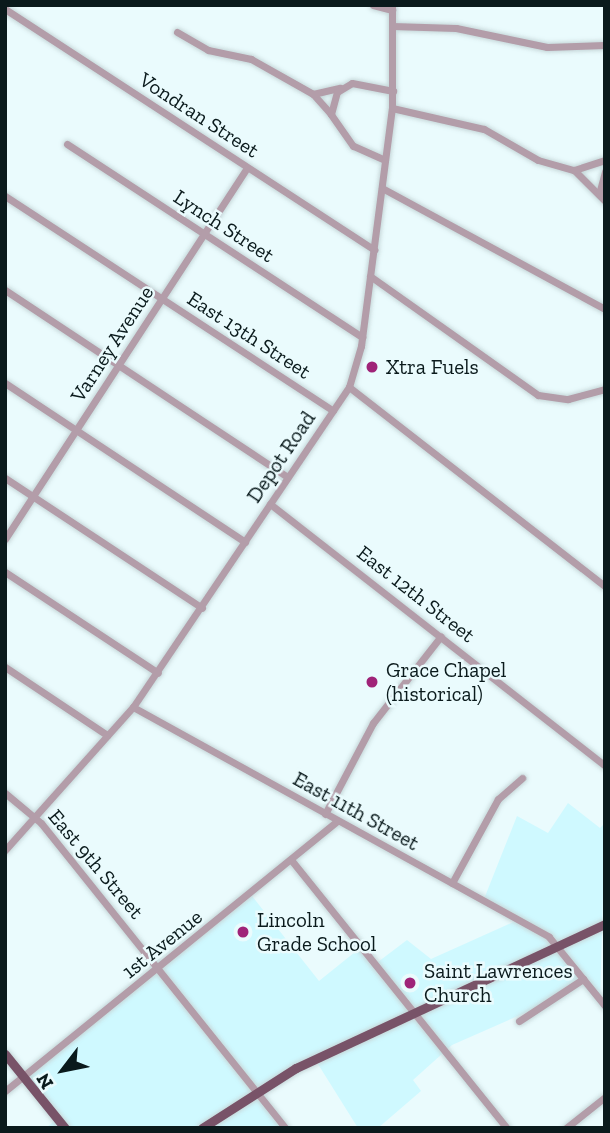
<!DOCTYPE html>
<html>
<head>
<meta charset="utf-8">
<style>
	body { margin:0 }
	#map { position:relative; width:610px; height:1133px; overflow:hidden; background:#eafbfd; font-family:"Zilla Slab",serif }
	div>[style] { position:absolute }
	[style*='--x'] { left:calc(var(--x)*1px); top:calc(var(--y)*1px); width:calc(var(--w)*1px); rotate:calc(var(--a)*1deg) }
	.built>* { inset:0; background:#cff9ff }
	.roads { filter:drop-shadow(0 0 2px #c6d7d9) drop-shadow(0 0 2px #c6d7d9) }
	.minor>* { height:7px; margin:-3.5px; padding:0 3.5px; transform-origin:3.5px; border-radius:3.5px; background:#b39da9 }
	.major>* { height:9px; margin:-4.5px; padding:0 4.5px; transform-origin:4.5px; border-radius:4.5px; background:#785368 }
	.dots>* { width:19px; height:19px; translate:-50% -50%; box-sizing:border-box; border:4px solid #eafbfd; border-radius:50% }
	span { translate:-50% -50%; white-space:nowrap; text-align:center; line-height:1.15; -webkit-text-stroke:5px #eafbfd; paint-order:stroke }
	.street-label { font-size:21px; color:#0a1a1c }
	.poi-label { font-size:21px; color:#0a1a1c }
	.left { translate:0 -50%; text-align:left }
	.frame { position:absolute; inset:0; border:7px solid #0a1a1c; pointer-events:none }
	.north { position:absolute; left:28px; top:1035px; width:70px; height:70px; -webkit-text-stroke:5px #eafbfd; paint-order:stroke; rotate:238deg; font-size:19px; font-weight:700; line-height:28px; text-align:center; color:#0a1a1c }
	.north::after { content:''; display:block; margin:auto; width:24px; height:32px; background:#0a1a1c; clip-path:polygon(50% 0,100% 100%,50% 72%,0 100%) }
</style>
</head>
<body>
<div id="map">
	<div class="built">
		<div style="clip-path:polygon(568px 803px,600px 828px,605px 823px,600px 1003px,580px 979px,545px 1004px,452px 1045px,413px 1080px,421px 1091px,378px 1128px,358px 1128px,316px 1061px,258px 1094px,284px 1128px,46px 1128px,58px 1118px,24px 1077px,252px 896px,319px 981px,360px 948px,374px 965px,407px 940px,431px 959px,520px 919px,484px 899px,517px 816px,548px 833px)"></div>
	</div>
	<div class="roads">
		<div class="minor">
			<div style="--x:373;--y:5;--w:20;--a:15"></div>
			<div style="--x:5;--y:9;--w:441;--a:33.1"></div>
			<div style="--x:392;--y:26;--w:64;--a:1.8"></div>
			<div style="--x:456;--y:28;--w:93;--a:11.8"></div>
			<div style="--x:547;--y:47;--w:58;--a:-2"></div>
			<div style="--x:177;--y:32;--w:36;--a:30"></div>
			<div style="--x:208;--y:50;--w:44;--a:11.8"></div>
			<div style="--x:251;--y:59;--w:71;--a:29.4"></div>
			<div style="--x:313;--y:94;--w:27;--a:48"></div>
			<div style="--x:313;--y:94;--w:28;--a:-13"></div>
			<div style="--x:392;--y:108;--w:94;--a:12.9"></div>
			<div style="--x:484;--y:129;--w:62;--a:29.9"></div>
			<div style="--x:538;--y:160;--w:37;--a:16"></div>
			<div style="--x:574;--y:170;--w:44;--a:45"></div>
			<div style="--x:67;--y:144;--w:353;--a:33.2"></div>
			<div style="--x:385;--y:160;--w:35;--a:-156"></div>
			<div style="--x:353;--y:146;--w:39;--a:-125"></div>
			<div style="--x:331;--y:114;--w:23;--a:-75"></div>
			<div style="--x:337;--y:92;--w:17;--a:-31"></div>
			<div style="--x:352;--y:83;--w:42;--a:11"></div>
			<div style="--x:574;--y:170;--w:33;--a:-18"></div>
			<div style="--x:382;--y:188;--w:254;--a:28.5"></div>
			<div style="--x:599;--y:194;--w:24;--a:-75"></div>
			<div style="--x:5;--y:196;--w:392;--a:33.2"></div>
			<div style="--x:370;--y:276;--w:206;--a:35.3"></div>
			<div style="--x:538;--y:395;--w:30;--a:8"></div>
			<div style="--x:568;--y:399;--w:38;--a:-15"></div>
			<div style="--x:5;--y:290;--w:339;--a:33.5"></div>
			<div style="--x:5;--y:383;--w:288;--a:33.5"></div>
			<div style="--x:349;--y:387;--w:324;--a:37.9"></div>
			<div style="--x:5;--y:478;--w:236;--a:33.4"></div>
			<div style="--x:270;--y:504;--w:425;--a:38"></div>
			<div style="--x:5;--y:539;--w:443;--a:-56.9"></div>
			<div style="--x:5;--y:572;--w:183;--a:33.4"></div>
			<div style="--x:5;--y:667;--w:123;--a:33.7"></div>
			<div style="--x:133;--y:707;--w:475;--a:28.9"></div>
			<div style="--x:549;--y:937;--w:89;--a:50.9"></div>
			<div style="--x:5;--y:793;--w:47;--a:39.8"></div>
			<div style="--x:41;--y:823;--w:391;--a:51.3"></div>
			<div style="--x:325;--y:814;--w:103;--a:-62.2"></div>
			<div style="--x:373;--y:723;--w:110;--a:-52"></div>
			<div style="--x:5;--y:850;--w:192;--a:-48.2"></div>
			<div style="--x:133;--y:707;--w:386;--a:-56"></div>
			<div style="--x:349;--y:387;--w:43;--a:-73.7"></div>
			<div style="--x:361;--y:346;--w:240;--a:-82.6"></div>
			<div style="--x:392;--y:108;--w:103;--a:-90"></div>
			<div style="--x:292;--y:861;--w:343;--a:51.2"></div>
			<div style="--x:452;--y:883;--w:96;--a:-61.3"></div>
			<div style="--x:498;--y:799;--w:32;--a:-41"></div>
			<div style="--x:519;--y:1021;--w:77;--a:-33.3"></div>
			<div style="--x:5;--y:1091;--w:428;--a:-39.1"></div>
			<div style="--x:566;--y:1128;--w:50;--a:-38.5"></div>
		</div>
		<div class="major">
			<div style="--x:5;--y:1054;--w:95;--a:51"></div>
			<div style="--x:202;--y:1128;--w:112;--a:-32.6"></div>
			<div style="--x:296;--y:1068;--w:341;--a:-25"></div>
		</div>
	</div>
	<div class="dots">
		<div style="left:372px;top:367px;background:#9f2378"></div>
		<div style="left:372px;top:682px;background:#9f2378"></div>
		<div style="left:243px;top:932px;background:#9f2378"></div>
		<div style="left:410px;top:983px;background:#9f2378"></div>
	</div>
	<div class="street-label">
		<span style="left:199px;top:115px;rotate:33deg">Vondran Street</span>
		<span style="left:224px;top:226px;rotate:33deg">Lynch Street</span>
		<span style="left:249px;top:335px;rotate:33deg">East 13th Street</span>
		<span style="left:112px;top:344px;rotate:-57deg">Varney Avenue</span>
		<span style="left:281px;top:457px;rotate:-56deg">Depot Road</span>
		<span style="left:416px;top:594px;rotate:38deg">East 12th Street</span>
		<span style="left:356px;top:811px;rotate:29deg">East 11th Street</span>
		<span style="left:96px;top:864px;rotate:50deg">East 9th Street</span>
		<span style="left:162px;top:944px;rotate:-39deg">1st Avenue</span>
	</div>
	<div class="poi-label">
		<span class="left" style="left:386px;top:367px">Xtra Fuels</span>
		<span class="left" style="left:386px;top:682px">Grace Chapel<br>(historical)</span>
		<span class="left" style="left:257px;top:932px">Lincoln<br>Grade School</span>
		<span class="left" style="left:424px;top:983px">Saint Lawrences<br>Church</span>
	</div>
	<div class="frame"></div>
	<div class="north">N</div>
</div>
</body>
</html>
